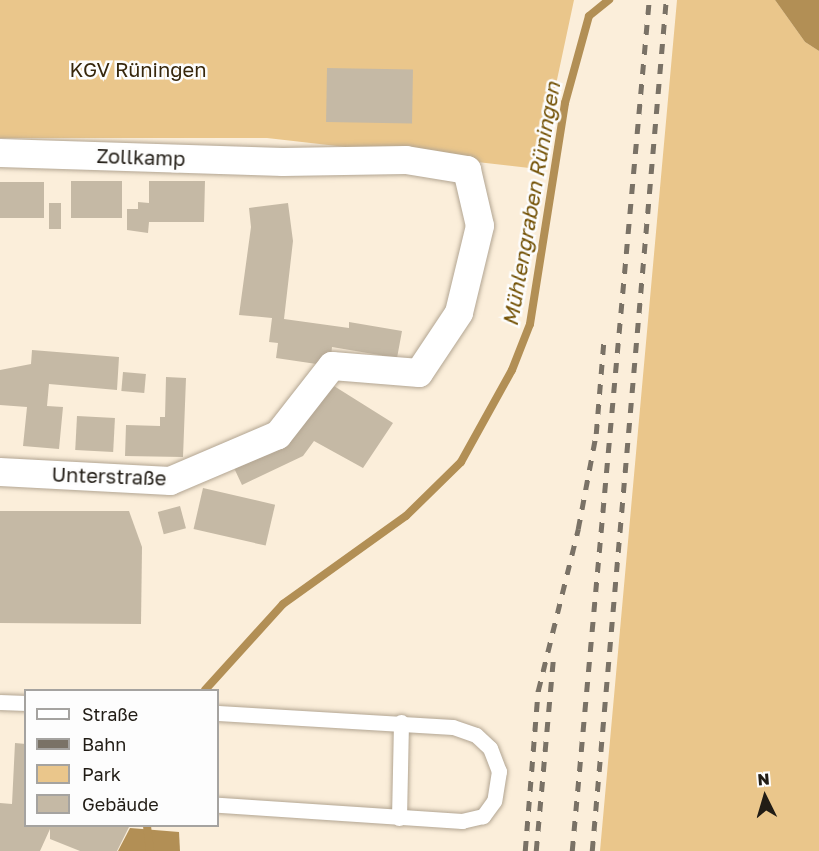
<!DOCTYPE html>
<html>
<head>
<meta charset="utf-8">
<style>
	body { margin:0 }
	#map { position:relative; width:819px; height:851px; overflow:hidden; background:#fbeeda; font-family:"Golos Text",sans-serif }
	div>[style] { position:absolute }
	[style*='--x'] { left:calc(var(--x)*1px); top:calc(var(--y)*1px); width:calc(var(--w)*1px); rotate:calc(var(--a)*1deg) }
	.green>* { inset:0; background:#eac68b }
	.water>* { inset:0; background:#b28f55 }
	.stream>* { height:8px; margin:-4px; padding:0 4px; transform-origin:4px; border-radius:4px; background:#b28f55 }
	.building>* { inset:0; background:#c5b9a5; transform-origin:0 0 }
	.roads { filter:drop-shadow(0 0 2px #b2a592) drop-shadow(0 0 2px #b2a592) }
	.lane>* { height:15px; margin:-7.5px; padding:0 7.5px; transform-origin:7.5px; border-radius:7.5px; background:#fff }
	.street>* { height:28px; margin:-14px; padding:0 14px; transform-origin:14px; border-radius:14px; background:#fff }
	.rail>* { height:4.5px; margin-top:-2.25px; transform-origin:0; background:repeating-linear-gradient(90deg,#7a7266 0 10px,transparent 0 20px) }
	span { translate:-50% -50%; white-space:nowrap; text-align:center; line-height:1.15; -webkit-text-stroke:5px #fdfdfd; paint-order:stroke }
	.park-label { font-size:20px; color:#37270c }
	.street-label { font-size:20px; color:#211c15 }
	.water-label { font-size:21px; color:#725003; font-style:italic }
	.legend { position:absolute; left:24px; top:689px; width:195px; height:138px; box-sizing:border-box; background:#fdfdfd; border:2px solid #a5a3a0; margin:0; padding:8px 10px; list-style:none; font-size:18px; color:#211c15 }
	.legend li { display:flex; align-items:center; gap:12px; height:30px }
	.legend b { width:30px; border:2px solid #a5a3a0 }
	.north { position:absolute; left:735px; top:767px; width:60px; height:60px; -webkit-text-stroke:4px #fdfdfd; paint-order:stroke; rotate:355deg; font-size:16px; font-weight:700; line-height:24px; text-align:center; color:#211c15 }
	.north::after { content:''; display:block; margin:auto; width:21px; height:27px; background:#211c15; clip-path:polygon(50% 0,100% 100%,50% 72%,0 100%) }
</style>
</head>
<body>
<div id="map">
	<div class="green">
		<div style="clip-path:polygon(0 0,574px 0,538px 169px,267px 138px,0 138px)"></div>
		<div style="clip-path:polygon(677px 0,775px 0,805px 42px,819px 51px,819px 851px,600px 851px)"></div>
	</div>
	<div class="water">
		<div style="clip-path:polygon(775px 0,819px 0,819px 51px,805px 42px)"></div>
		<div style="clip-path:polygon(130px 828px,179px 832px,180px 851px,118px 851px)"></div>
	</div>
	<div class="stream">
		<div style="--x:205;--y:690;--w:116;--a:-47.8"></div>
		<div style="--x:283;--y:604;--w:151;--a:-35.6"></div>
		<div style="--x:406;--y:516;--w:77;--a:-44.5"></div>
		<div style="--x:461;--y:462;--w:105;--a:-61"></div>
		<div style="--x:512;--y:370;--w:49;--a:-68.6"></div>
		<div style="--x:530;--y:324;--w:224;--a:-81"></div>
		<div style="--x:565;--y:103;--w:90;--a:-74.6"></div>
		<div style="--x:589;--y:16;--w:26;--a:-39"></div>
		<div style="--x:147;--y:826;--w:25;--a:83"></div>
	</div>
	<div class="building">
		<div style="left:327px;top:68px;width:86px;height:54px;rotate:1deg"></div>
		<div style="left:71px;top:181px;width:51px;height:37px"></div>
		<div style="clip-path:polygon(149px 181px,205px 181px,204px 222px,149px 222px,148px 233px,127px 230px,127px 209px,138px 209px,138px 202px,149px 203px)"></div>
		<div style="left:0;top:182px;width:44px;height:36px"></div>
		<div style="left:61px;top:203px;width:26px;height:12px;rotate:90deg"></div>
		<div style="clip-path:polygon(288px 203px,293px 241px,284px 319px,349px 328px,349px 322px,402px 331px,397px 358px,332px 347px,330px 366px,276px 358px,278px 343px,269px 342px,272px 318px,239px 315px,251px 227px,249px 208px)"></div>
		<div style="clip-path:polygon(32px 350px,119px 357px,117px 390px,49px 384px,47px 406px,63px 407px,59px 449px,23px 446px,27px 407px,0 405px,0 370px,31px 364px)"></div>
		<div style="left:123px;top:372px;width:23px;height:19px;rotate:5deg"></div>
		<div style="clip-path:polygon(166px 377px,186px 378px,183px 457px,125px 456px,126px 425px,160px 426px,160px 417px,165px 417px)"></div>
		<div style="clip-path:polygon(326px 381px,393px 423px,363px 468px,314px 441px,303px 456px,242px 485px,234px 468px,272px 453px,285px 442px)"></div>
		<div style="left:77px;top:416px;width:38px;height:34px;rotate:3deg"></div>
		<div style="left:203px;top:488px;width:74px;height:42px;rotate:13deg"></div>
		<div style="left:180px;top:506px;width:23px;height:23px;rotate:75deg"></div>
		<div style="clip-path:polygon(0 511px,129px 511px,142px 547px,141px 624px,0 623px)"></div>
		<div style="clip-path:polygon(15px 743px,26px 744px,26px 826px,129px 827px,117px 851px,80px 851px,50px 839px,50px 829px,40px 851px,0 851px,0 803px,12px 804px)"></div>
	</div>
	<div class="roads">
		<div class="lane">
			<div style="--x:0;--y:702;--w:26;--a:2"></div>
			<div style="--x:218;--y:713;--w:235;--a:3.4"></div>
			<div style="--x:453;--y:727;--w:24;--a:19"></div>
			<div style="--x:476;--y:735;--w:19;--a:43"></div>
			<div style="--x:490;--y:748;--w:25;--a:69"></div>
			<div style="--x:499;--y:771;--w:30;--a:99"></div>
			<div style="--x:494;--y:801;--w:19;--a:126"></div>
			<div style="--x:483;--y:816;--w:22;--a:167"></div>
			<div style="--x:462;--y:821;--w:245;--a:-176.2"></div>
			<div style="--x:399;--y:818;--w:96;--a:-88.8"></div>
		</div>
		<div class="street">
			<div style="--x:0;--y:153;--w:283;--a:1.8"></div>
			<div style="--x:283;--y:162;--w:123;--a:-0.9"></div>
			<div style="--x:406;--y:160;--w:62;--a:9.3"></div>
			<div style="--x:467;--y:170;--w:57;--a:76.9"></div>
			<div style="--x:480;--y:226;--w:89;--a:103.6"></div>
			<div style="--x:459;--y:313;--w:72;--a:123.7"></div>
			<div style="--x:419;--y:373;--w:87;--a:-175.4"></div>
			<div style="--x:332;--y:366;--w:88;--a:128"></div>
			<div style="--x:278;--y:435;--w:117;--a:156.9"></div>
			<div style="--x:170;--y:481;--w:170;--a:-177"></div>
		</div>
	</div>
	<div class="rail">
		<div style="--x:525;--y:851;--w:161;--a:-85.4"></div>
		<div style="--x:538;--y:691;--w:167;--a:-76.1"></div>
		<div style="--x:578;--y:529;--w:97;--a:-79.3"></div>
		<div style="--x:596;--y:434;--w:98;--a:-85.3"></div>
		<div style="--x:536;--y:851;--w:193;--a:-84.9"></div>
		<div style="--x:572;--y:851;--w:854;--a:-84.83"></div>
		<div style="--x:592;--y:851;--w:854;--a:-85.03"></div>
	</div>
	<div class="park-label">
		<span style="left:138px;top:69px">KGV Rüningen</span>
	</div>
	<div class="street-label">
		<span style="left:141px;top:157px;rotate:2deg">Zollkamp</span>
		<span style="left:109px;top:476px;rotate:2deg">Unterstraße</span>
	</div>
	<div class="water-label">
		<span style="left:531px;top:204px;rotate:-80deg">Mühlengraben Rüningen</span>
	</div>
	<ul class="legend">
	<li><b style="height:8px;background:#fff"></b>Straße</li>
	<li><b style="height:8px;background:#7a7266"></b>Bahn</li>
	<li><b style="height:16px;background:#eac68b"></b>Park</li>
	<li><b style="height:16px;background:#c5b9a5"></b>Gebäude</li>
	</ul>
	<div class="north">N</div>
</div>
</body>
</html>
